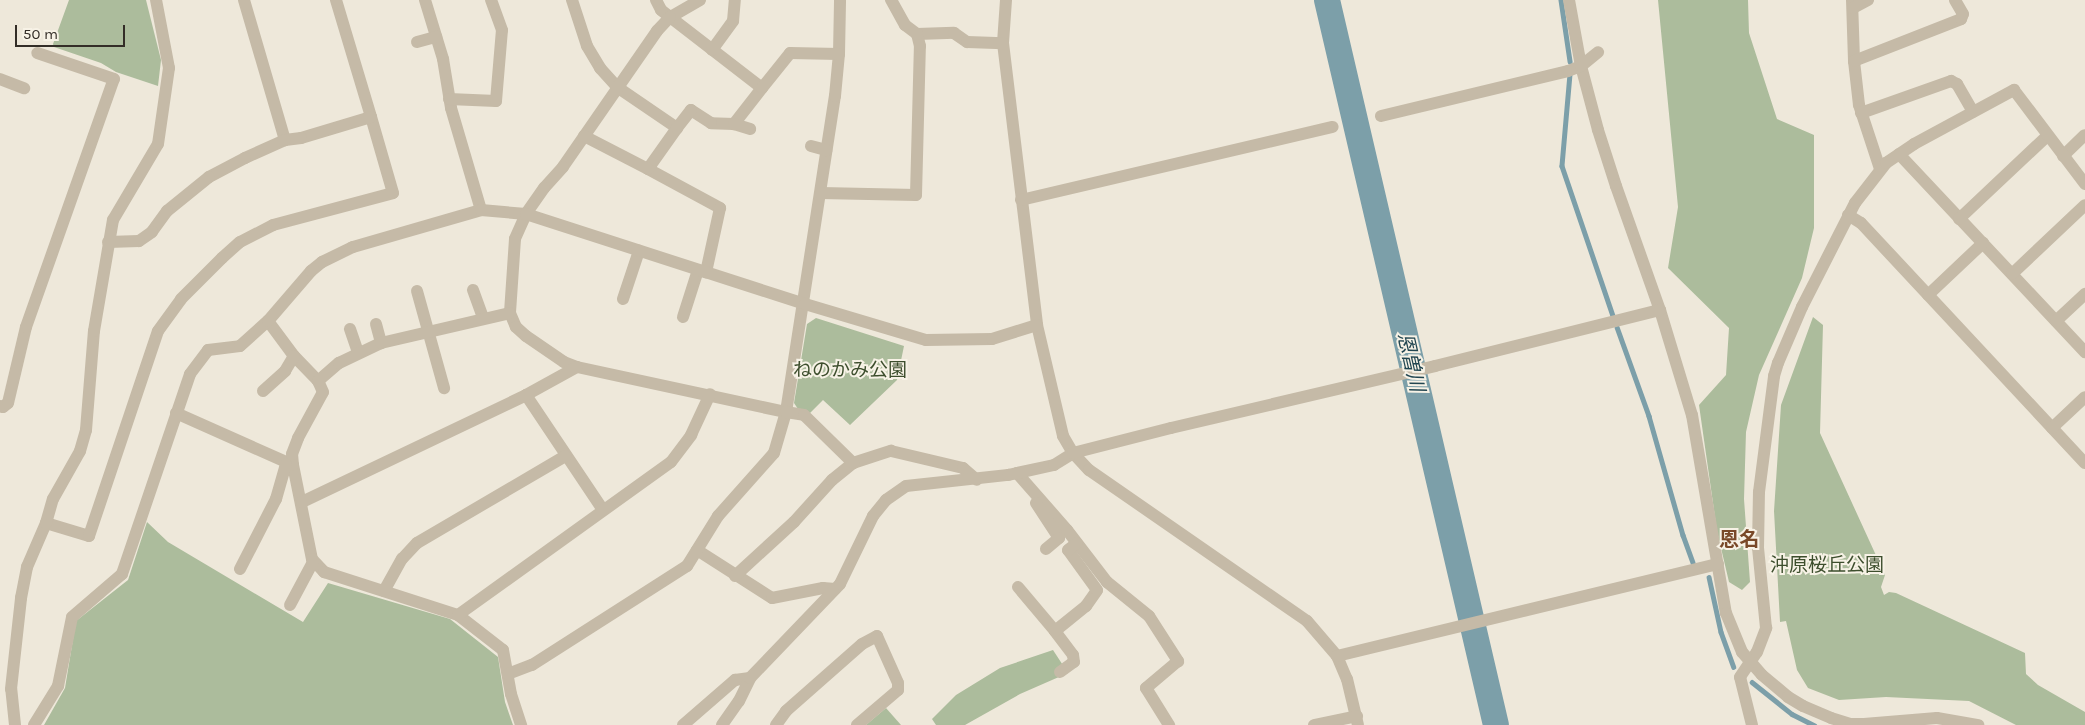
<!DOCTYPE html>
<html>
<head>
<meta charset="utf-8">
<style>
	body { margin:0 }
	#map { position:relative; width:2085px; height:725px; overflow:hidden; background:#eee8da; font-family:Karla,"Noto Sans JP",sans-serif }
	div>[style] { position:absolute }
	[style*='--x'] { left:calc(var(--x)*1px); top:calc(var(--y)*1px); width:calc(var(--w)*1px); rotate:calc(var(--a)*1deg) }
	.green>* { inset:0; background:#acbc9c }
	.stream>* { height:4.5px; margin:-2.25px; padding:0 2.25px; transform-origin:2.25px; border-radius:2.25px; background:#7c9fa9 }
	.river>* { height:26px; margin:-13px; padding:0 13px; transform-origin:13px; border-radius:13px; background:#7c9fa9 }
	.minor>* { height:12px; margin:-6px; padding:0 6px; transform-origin:6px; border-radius:6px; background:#c5baa7 }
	span { translate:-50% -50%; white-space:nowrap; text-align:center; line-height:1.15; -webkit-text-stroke:4px #f7f2e6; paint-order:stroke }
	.park-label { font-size:19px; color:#3d4e2d }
	.water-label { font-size:20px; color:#214550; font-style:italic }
	.neighbourhood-label { font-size:20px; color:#794928; font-weight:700 }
	.scale { position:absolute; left:15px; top:25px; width:110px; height:22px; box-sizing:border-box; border:2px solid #332d27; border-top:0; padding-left:6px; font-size:15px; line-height:18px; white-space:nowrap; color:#332d27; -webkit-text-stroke:4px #f7f2e6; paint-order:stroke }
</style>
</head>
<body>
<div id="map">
	<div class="green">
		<div style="clip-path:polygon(69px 0,146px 0,161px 60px,158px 86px,116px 72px,101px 63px,54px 47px,53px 44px)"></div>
		<div style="clip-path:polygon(1658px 0,1748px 0,1749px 33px,1777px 119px,1814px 135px,1814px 228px,1802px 278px,1759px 375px,1746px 432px,1744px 499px,1750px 582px,1742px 590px,1729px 582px,1717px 531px,1699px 405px,1726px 375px,1729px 328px,1668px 268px,1678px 207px)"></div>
		<div style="clip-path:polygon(1813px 317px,1823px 325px,1820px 433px,1885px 575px,1881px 587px,1884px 595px,1889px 592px,1896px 593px,2025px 653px,2026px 674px,2038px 685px,2085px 712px,2085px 725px,2016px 725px,1969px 701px,1886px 697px,1839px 700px,1808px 688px,1797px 670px,1786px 621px,1780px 622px,1774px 511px,1781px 405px)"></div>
		<div style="clip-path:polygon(816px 318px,904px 346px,897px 380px,850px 425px,823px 400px,810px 413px,798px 409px,794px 403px,807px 324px)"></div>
		<div style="clip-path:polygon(147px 522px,168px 542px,303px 622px,328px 583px,450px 619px,498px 657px,505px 702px,513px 725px,44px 725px,65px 688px,76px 621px,128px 580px)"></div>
		<div style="clip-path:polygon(1053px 650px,1068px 673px,1020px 694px,965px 725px,936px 725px,932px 719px,956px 695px,1000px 668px)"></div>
		<div style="clip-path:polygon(886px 708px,901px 725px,866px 725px)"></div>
	</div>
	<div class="stream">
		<div style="--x:1561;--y:0;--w:62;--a:81.6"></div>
		<div style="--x:1570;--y:74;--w:92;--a:95"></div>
		<div style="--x:1562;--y:166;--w:158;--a:71.2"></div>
		<div style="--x:1617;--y:327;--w:95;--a:70.2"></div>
		<div style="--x:1649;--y:416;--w:124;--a:74.1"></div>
		<div style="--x:1683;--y:535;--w:29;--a:70"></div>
		<div style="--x:1709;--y:577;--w:56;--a:77.7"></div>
		<div style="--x:1721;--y:632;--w:37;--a:70"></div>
		<div style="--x:1752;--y:682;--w:51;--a:38.7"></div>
		<div style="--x:1792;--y:714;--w:25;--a:27"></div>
	</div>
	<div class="river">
		<div style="--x:1327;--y:0;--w:744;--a:76.88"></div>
	</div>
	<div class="minor">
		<div style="--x:244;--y:0;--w:146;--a:73.7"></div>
		<div style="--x:336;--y:0;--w:122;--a:73.3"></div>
		<div style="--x:425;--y:0;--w:62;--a:73"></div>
		<div style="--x:443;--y:59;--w:50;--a:80.7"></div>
		<div style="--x:451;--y:108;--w:106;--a:73.6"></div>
		<div style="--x:572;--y:0;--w:48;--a:71.9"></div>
		<div style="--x:587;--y:46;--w:26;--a:59"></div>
		<div style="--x:600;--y:68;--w:25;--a:48"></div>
		<div style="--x:617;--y:87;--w:73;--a:34.3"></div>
		<div style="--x:677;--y:128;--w:50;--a:125.3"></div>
		<div style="--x:648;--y:169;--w:82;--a:28.4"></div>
		<div style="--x:720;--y:208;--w:66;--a:102.3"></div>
		<div style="--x:656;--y:0;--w:11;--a:63"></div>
		<div style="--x:661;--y:10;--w:11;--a:38"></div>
		<div style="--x:670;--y:17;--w:116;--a:37.7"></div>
		<div style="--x:762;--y:88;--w:46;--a:127.9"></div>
		<div style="--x:734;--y:124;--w:23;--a:-178"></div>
		<div style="--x:711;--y:123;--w:24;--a:-147"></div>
		<div style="--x:691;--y:110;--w:23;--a:128"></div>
		<div style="--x:700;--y:0;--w:34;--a:150"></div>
		<div style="--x:670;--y:17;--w:19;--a:133"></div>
		<div style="--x:657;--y:31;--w:165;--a:124.7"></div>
		<div style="--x:563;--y:167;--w:28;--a:132"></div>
		<div style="--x:544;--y:188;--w:32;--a:125"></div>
		<div style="--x:526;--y:214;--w:27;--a:114"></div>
		<div style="--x:515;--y:239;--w:74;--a:93.9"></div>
		<div style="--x:510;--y:313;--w:15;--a:67"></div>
		<div style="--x:516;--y:327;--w:13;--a:42"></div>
		<div style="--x:526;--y:336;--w:46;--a:34.4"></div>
		<div style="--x:564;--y:362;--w:14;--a:21"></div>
		<div style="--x:577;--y:367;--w:214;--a:12.2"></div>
		<div style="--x:786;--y:412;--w:320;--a:-81.2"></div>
		<div style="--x:835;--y:96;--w:42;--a:-84.6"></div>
		<div style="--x:839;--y:54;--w:54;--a:-88.9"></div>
		<div style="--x:1006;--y:0;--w:43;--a:94"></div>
		<div style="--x:1003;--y:43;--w:284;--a:83.1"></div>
		<div style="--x:1037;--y:325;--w:114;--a:76.8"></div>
		<div style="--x:1063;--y:436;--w:20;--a:60"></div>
		<div style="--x:1073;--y:453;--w:23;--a:47"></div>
		<div style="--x:1089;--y:470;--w:265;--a:34.7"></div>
		<div style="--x:1307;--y:621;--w:46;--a:49.4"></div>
		<div style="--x:1337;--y:656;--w:25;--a:67"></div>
		<div style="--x:1347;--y:679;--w:47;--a:76.6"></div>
		<div style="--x:1569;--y:0;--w:67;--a:79.7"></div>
		<div style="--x:1581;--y:66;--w:66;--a:75.1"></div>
		<div style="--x:1598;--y:130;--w:59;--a:72.2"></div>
		<div style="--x:1616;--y:186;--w:132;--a:70.5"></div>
		<div style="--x:1660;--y:310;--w:110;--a:73.1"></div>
		<div style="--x:1692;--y:415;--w:201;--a:80.3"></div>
		<div style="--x:1726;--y:613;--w:42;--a:67.7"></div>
		<div style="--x:1742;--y:652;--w:30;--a:49"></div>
		<div style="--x:1762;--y:675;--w:34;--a:40"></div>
		<div style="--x:1788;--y:697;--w:17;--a:31"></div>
		<div style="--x:1803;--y:706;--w:30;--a:23"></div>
		<div style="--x:1831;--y:718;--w:21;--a:17"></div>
		<div style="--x:1851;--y:724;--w:13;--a:0"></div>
		<div style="--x:1864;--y:724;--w:73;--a:-4.7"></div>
		<div style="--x:1937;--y:718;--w:42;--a:9.7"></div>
		<div style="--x:1852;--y:0;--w:61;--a:88.1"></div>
		<div style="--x:1854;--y:61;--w:44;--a:83.5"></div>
		<div style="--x:1859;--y:105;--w:67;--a:71.8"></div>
		<div style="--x:1853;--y:8;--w:17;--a:-28"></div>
		<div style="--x:917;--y:34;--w:37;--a:-2"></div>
		<div style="--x:954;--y:33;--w:16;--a:35"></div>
		<div style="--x:967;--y:42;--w:36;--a:2"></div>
		<div style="--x:417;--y:42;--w:20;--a:-15"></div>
		<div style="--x:712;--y:50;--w:36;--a:-54"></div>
		<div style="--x:733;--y:21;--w:21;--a:-85"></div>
		<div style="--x:1854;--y:61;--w:115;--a:-21.4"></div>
		<div style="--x:1961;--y:19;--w:5;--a:-68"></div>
		<div style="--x:1963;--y:14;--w:16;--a:-120"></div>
		<div style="--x:0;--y:79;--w:26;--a:21"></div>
		<div style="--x:762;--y:88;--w:45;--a:-51.3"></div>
		<div style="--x:790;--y:53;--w:49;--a:1.2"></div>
		<div style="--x:449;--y:99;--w:47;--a:2.4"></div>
		<div style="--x:496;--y:101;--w:71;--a:-85.2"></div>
		<div style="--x:502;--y:30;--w:32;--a:-110"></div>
		<div style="--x:1861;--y:113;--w:96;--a:-19.6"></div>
		<div style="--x:1951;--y:81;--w:7;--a:27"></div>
		<div style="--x:1957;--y:84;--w:32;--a:60"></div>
		<div style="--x:1381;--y:116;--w:192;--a:-13.5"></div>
		<div style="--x:1568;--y:71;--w:14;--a:-21"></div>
		<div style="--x:1581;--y:66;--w:22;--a:-39"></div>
		<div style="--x:734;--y:124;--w:17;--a:17"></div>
		<div style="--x:584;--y:136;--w:72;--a:27.3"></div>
		<div style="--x:811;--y:146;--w:16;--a:15"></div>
		<div style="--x:1899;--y:154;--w:272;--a:46.8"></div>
		<div style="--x:2063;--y:156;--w:30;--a:-44"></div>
		<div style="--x:821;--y:193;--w:95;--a:1.2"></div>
		<div style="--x:916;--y:195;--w:149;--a:-88.5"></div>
		<div style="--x:920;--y:46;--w:12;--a:-104"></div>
		<div style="--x:917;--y:34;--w:15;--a:-143"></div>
		<div style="--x:905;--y:25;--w:29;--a:-119"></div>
		<div style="--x:1021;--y:200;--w:320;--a:-13.2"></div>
		<div style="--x:1848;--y:215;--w:15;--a:32"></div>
		<div style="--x:1861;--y:223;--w:328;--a:47"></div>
		<div style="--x:1959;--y:219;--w:121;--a:-43.3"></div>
		<div style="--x:2012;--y:274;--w:100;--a:-43.4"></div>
		<div style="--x:473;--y:290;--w:30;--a:70"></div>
		<div style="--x:417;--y:291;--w:101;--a:74.4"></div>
		<div style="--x:1928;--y:295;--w:76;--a:-43.4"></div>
		<div style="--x:623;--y:299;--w:51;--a:-71.6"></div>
		<div style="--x:683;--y:317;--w:49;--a:-72.3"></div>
		<div style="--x:268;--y:321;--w:44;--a:53.4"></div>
		<div style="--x:294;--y:356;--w:35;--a:46"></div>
		<div style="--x:2056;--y:321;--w:40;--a:-43"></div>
		<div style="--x:376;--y:324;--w:20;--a:75"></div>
		<div style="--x:350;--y:329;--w:24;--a:71"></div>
		<div style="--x:263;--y:391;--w:30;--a:-42"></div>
		<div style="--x:285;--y:371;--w:17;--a:-59"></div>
		<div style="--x:526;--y:395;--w:138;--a:56.2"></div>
		<div style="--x:0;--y:406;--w:3;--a:18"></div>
		<div style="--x:3;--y:407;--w:6;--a:-39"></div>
		<div style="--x:8;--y:403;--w:78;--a:-76.7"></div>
		<div style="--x:26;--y:327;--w:263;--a:-70.5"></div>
		<div style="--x:114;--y:79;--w:81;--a:-161.3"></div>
		<div style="--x:176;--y:413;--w:128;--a:24"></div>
		<div style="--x:293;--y:465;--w:96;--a:78.6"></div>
		<div style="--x:312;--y:559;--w:18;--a:47"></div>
		<div style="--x:324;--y:572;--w:141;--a:17.8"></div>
		<div style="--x:458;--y:615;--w:57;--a:37.9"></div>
		<div style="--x:503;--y:650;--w:45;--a:79.7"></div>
		<div style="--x:511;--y:694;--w:33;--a:72"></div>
		<div style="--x:2052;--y:428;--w:45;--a:-43.2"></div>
		<div style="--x:293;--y:465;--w:11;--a:-95"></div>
		<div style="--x:292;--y:454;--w:17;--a:-69"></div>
		<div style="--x:298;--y:438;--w:52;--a:-61.5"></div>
		<div style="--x:323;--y:392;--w:12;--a:-114"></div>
		<div style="--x:318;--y:381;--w:28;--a:-41"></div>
		<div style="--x:339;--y:363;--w:47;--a:-25.5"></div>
		<div style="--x:381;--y:343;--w:132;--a:-13.1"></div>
		<div style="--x:1017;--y:473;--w:76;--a:48.7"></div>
		<div style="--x:1067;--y:530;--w:66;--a:52.4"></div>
		<div style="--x:1107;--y:582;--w:54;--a:39"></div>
		<div style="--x:1149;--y:616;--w:54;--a:57.2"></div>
		<div style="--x:1178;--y:661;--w:42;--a:139.8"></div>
		<div style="--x:1146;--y:688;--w:44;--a:58.1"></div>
		<div style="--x:302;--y:502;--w:248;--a:-25.5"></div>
		<div style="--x:526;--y:395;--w:58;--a:-28.8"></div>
		<div style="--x:1036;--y:503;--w:42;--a:56.7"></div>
		<div style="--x:1059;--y:538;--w:17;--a:140"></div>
		<div style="--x:46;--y:523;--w:45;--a:16.8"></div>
		<div style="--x:89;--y:536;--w:216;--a:-71.4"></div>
		<div style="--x:158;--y:331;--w:39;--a:-54"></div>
		<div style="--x:181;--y:299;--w:58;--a:-45"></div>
		<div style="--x:222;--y:258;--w:24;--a:-42"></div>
		<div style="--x:240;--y:242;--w:37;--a:-27"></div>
		<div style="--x:273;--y:225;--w:124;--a:-14.9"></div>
		<div style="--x:393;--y:193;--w:79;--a:-106.1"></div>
		<div style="--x:371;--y:117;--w:73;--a:163.3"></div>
		<div style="--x:301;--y:138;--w:16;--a:173"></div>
		<div style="--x:285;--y:140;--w:44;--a:155.8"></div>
		<div style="--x:245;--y:158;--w:41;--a:152.2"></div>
		<div style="--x:209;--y:177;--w:54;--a:141"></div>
		<div style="--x:167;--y:211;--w:26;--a:126"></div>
		<div style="--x:152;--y:232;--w:16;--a:145"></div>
		<div style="--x:139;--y:241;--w:31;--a:178"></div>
		<div style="--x:697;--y:550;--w:89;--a:32.6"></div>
		<div style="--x:772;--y:598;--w:52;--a:-11.1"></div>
		<div style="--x:823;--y:588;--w:12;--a:5"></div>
		<div style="--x:240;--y:569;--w:79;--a:-62.8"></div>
		<div style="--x:276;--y:499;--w:36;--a:-74"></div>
		<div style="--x:735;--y:576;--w:80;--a:-42.5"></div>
		<div style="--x:794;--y:522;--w:57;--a:-47.9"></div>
		<div style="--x:832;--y:480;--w:27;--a:-39"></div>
		<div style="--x:853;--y:463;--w:40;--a:-18"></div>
		<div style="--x:891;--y:451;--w:74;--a:13.3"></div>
		<div style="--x:963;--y:468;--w:18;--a:41"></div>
		<div style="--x:1018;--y:587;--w:57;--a:49.9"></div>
		<div style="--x:384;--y:591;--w:37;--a:-61"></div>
		<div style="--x:402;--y:559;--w:22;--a:-47"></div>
		<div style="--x:417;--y:543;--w:172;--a:-30.4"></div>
		<div style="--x:290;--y:605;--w:49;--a:-61.9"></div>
		<div style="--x:458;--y:615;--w:262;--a:-35.7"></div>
		<div style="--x:671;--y:462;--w:34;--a:-53"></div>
		<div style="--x:691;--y:435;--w:45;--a:-65.1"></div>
		<div style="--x:1337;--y:656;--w:392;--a:-13.6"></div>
		<div style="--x:1060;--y:672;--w:17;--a:-36"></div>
		<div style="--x:1074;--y:662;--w:7;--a:-98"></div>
		<div style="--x:1073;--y:655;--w:30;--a:-127"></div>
		<div style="--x:1055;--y:631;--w:40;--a:-39"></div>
		<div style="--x:1086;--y:606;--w:19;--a:-55"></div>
		<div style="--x:1097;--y:590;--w:49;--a:-125.9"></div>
		<div style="--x:1068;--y:550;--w:11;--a:-38"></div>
		<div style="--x:508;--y:674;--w:26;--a:-21"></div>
		<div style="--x:532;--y:665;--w:184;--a:-32.6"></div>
		<div style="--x:687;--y:566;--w:59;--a:-58.2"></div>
		<div style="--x:718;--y:516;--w:84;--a:-48.4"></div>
		<div style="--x:774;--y:453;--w:43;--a:-73.7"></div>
		<div style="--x:786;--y:412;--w:18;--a:9"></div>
		<div style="--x:804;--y:415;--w:69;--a:44.4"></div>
		<div style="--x:15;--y:725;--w:36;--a:-96"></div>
		<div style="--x:11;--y:689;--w:92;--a:-83.7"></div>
		<div style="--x:21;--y:598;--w:32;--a:-79"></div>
		<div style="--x:27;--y:567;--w:48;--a:-66.6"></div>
		<div style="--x:46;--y:523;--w:25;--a:-74"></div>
		<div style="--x:53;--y:499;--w:55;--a:-60.6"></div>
		<div style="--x:80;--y:451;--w:22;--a:-74"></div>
		<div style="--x:86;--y:430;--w:99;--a:-85.4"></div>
		<div style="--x:94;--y:331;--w:113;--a:-80.3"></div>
		<div style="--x:113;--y:220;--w:88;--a:-59.4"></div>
		<div style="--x:158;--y:144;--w:77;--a:-81.8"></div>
		<div style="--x:169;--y:68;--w:69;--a:-100.8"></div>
		<div style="--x:34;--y:725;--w:46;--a:-58.4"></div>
		<div style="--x:58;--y:686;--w:70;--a:-78.5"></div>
		<div style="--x:72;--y:617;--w:66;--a:-40.7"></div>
		<div style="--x:122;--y:574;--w:211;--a:-71.2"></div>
		<div style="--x:190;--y:374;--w:30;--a:-53"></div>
		<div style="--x:208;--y:350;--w:32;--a:-7"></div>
		<div style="--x:240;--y:346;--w:38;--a:-42"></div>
		<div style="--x:268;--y:321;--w:66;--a:-49.3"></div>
		<div style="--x:311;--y:271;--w:14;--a:-39"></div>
		<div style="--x:322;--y:262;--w:34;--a:-26"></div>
		<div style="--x:353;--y:247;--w:133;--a:-16.1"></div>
		<div style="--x:481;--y:210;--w:45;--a:5.1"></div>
		<div style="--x:526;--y:214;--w:293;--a:17.9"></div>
		<div style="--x:805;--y:304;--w:126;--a:16.6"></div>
		<div style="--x:926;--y:340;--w:66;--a:-0.9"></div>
		<div style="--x:992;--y:339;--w:47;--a:-17.3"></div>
		<div style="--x:683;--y:725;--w:69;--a:-40.9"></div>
		<div style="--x:735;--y:680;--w:15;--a:-8"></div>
		<div style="--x:722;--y:725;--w:29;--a:-55"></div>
		<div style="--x:739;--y:701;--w:25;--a:-64"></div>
		<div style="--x:750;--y:678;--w:130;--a:-46.2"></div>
		<div style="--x:840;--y:584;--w:76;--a:-64.1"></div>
		<div style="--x:873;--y:516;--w:21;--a:-51"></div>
		<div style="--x:886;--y:500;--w:24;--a:-35"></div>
		<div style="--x:906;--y:486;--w:103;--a:-6.2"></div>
		<div style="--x:1008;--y:475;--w:47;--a:-12.3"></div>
		<div style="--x:1054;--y:465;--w:22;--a:-32"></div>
		<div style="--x:1073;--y:453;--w:101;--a:-14.3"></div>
		<div style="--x:1171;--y:428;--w:271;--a:-13.2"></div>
		<div style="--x:1435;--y:366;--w:232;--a:-14"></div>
		<div style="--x:776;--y:725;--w:17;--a:-54"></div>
		<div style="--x:786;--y:711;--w:101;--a:-41.4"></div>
		<div style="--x:862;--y:644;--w:17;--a:-28"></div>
		<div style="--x:877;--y:636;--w:51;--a:65.9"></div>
		<div style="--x:898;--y:683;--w:7;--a:90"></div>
		<div style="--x:898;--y:690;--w:54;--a:139.5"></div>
		<div style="--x:1314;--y:725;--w:44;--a:-11.8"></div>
		<div style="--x:1752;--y:725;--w:49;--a:-104"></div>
		<div style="--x:1740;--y:677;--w:30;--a:-56"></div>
		<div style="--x:1757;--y:652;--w:26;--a:-69"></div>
		<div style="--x:1766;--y:628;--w:80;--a:-95.7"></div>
		<div style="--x:1758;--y:548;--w:56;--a:-89"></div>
		<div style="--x:1759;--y:492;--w:117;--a:-82.6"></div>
		<div style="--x:1774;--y:376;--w:14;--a:-73"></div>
		<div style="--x:1778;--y:363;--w:61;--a:-66.8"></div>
		<div style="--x:1802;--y:307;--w:117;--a:-63"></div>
		<div style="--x:1855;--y:203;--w:51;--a:-52.2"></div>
		<div style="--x:1886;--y:163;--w:34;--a:-34"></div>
		<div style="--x:1914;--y:144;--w:114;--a:-28.4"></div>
		<div style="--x:2014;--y:90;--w:118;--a:52.9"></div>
	</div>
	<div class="park-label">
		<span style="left:850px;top:371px">ねのかみ公園</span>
		<span style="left:1827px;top:566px">沖原桜丘公園</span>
	</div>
	<div class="water-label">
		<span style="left:1411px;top:362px;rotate:77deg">恩曽川</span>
	</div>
	<div class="neighbourhood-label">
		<span style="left:1739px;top:539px">恩名</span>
	</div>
	<div class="scale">50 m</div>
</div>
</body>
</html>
